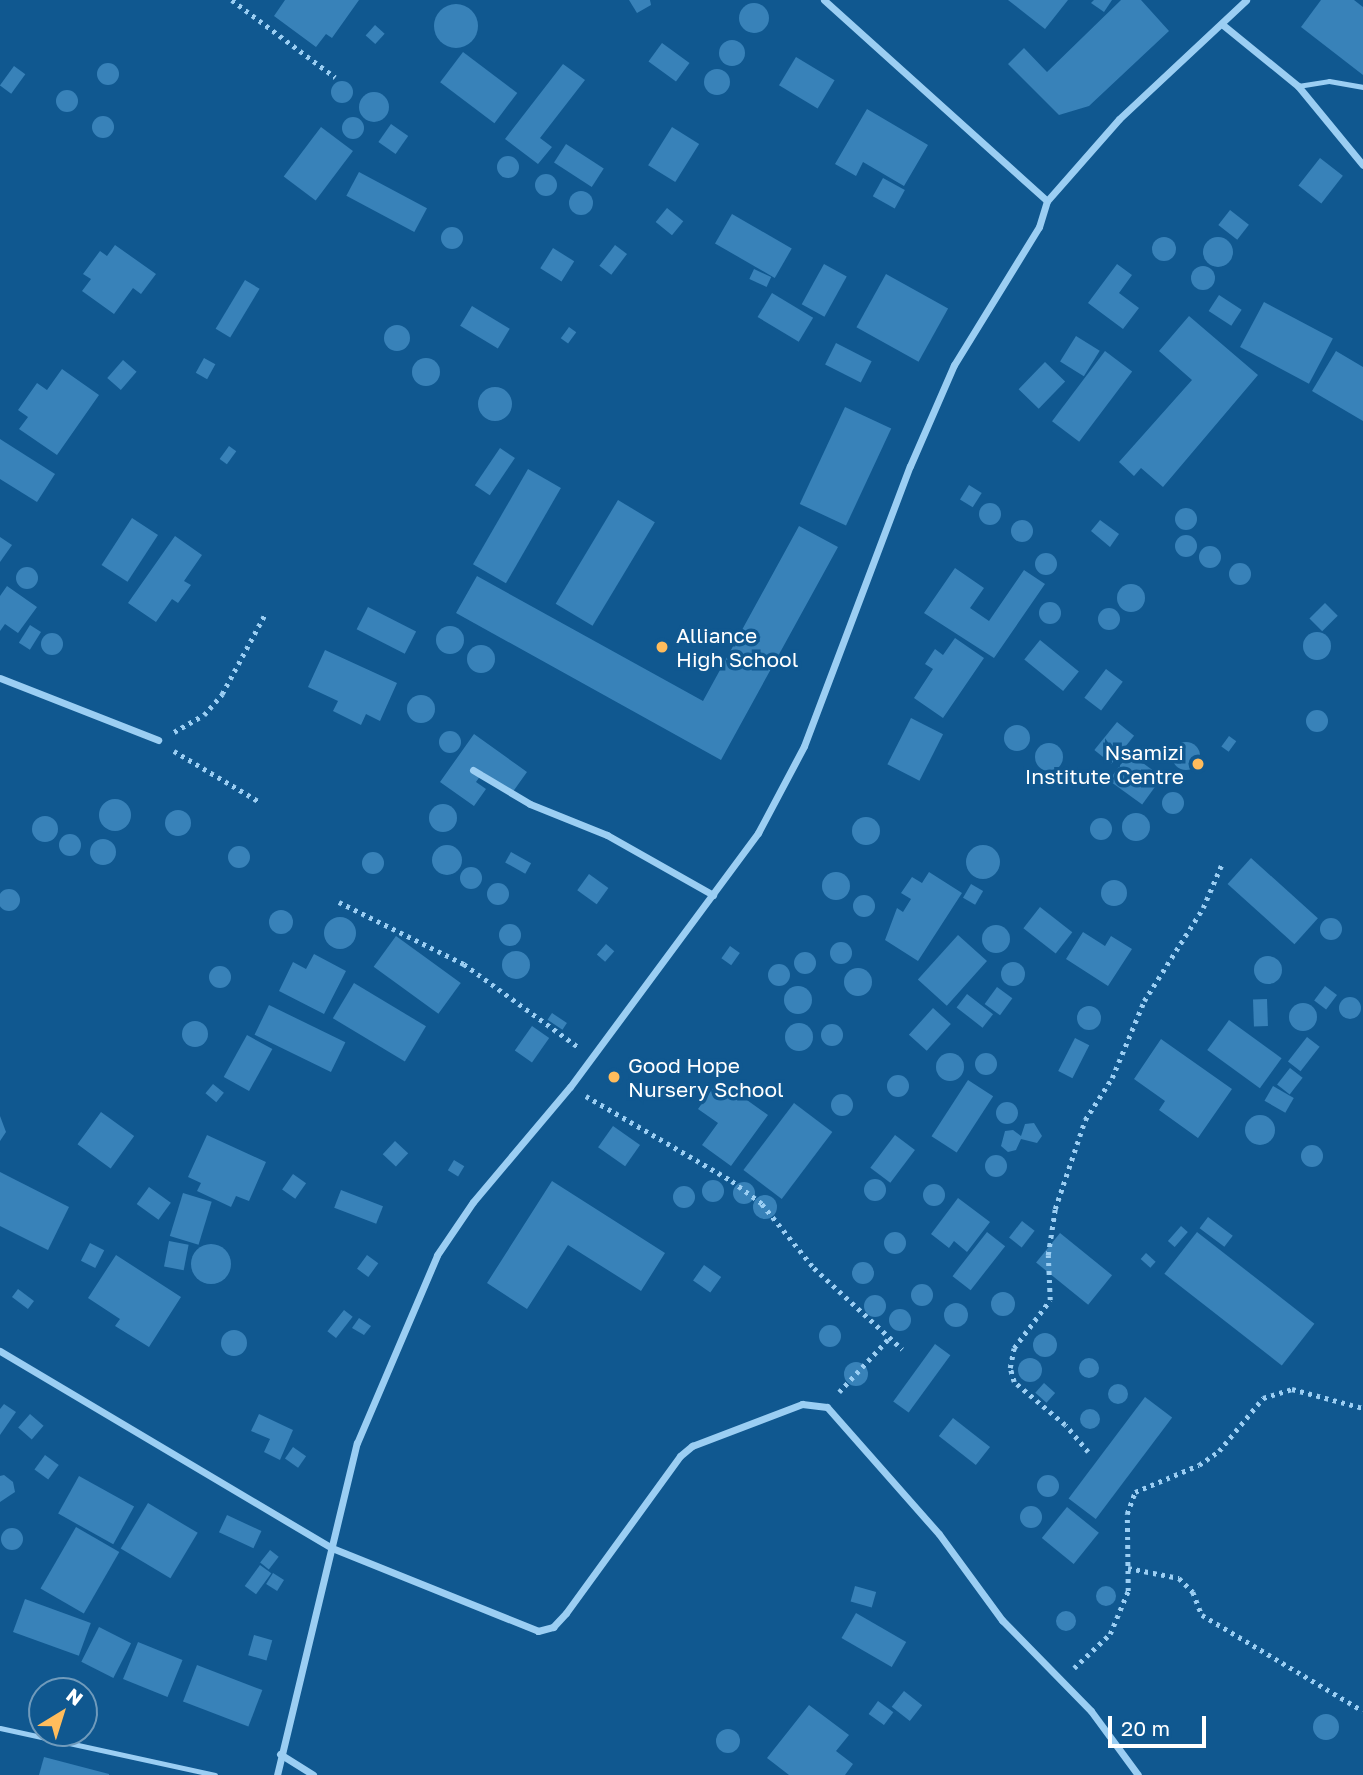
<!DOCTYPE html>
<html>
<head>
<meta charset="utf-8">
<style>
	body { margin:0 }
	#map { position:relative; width:1363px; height:1775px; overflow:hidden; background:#105890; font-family:"Golos Text",sans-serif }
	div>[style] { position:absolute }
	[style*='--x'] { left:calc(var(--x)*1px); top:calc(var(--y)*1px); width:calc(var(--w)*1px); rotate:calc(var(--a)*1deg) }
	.building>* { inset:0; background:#3882b9; transform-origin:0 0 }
	.round { border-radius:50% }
	.path>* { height:4.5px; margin-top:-2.25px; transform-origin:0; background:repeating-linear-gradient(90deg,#9bcef3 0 3.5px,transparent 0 8.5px) }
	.lane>* { height:5px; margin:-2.5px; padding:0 2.5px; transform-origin:2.5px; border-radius:2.5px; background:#9bcef3 }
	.street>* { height:7px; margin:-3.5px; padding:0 3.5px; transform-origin:3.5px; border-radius:3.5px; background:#9bcef3 }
	.dots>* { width:19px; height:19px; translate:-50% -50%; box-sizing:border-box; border:4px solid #105890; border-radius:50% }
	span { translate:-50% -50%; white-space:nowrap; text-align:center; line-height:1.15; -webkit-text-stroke:7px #105890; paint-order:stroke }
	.poi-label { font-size:21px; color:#fff }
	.left { translate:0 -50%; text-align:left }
	.right { translate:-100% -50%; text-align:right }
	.north { position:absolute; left:28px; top:1677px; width:70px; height:70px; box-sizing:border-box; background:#105890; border:2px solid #709bbc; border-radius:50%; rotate:38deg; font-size:19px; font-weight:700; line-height:28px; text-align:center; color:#fff }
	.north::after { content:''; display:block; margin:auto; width:24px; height:32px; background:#ffbc5c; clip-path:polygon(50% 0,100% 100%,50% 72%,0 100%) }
	.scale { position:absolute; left:1108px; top:1716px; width:98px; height:32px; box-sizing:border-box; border:4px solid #fff; border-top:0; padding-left:9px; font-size:21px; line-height:24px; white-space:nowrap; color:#fff; -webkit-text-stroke:5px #105890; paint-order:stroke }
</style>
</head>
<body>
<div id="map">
	<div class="building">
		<div style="clip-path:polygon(285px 0,359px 0,332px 38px,326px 34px,316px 47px,274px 16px)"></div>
		<div style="clip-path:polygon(629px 0,650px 0,651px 5px,637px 13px)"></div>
		<div style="clip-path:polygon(1008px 0,1068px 0,1045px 29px)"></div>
		<div style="clip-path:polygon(1094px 0,1112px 0,1104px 12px,1091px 3px)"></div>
		<div style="clip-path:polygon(1121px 0,1141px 0,1169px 31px,1089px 106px,1059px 115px,1008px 64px,1024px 48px,1047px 72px)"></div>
		<div style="clip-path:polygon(1321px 0,1354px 0,1363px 7px,1363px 75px,1301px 27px)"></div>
		<div class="round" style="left:739px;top:3px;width:30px;height:30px"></div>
		<div class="round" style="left:434px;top:4px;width:44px;height:44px"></div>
		<div style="left:375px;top:25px;width:13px;height:14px;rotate:42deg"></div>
		<div class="round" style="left:719px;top:40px;width:26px;height:26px"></div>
		<div style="left:662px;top:43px;width:34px;height:23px;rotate:36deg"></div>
		<div style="left:463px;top:52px;width:68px;height:38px;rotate:37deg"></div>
		<div style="left:796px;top:57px;width:45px;height:33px;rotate:31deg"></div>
		<div class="round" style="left:97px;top:63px;width:22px;height:22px"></div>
		<div style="clip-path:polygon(563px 64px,585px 80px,540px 138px,552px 147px,538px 164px,505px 139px)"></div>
		<div style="left:14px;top:66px;width:14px;height:24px;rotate:36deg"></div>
		<div class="round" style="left:704px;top:69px;width:26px;height:26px"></div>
		<div class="round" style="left:331px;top:81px;width:22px;height:22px"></div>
		<div class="round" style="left:56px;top:90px;width:22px;height:22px"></div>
		<div class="round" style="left:359px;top:92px;width:30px;height:30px"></div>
		<div style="clip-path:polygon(867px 109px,928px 145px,904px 186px,863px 162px,856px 176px,835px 164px)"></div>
		<div class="round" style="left:92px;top:116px;width:22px;height:22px"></div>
		<div class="round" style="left:342px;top:117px;width:22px;height:22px"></div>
		<div style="left:391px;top:124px;width:21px;height:22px;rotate:35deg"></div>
		<div style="left:321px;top:127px;width:40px;height:62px;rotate:37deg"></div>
		<div style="left:672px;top:127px;width:32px;height:45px;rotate:32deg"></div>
		<div style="left:566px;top:144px;width:45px;height:22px;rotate:33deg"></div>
		<div class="round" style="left:497px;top:156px;width:22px;height:22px"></div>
		<div style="left:1320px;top:158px;width:29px;height:35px;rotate:38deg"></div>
		<div style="left:359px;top:172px;width:77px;height:27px;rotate:28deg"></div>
		<div class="round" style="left:535px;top:174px;width:22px;height:22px"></div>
		<div style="left:883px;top:178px;width:25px;height:21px;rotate:29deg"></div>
		<div class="round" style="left:569px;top:191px;width:24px;height:24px"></div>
		<div style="left:667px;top:208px;width:21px;height:18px;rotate:39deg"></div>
		<div style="left:1230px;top:210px;width:24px;height:19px;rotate:38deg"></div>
		<div style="left:732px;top:214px;width:69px;height:34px;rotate:30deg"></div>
		<div class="round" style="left:441px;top:227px;width:22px;height:22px"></div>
		<div class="round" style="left:1152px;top:237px;width:24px;height:24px"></div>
		<div class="round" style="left:1203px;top:237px;width:30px;height:30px"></div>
		<div style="clip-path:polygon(115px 245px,156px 274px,141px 294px,133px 288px,114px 314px,82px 291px,91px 279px,83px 274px,100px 251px,107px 256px)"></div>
		<div style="left:615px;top:245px;width:15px;height:26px;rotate:37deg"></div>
		<div style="left:553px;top:248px;width:25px;height:24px;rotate:32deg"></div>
		<div style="left:824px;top:264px;width:26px;height:46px;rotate:29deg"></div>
		<div style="clip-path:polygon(1117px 264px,1132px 275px,1119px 293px,1139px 308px,1123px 329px,1088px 303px)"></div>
		<div class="round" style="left:1191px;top:266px;width:24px;height:24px"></div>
		<div style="left:754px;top:269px;width:19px;height:11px;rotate:25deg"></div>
		<div style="left:886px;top:274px;width:71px;height:61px;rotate:29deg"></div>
		<div style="left:245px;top:280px;width:17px;height:57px;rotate:31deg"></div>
		<div style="left:772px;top:293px;width:48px;height:28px;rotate:31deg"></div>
		<div style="left:1219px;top:295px;width:27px;height:19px;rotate:33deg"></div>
		<div style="left:1264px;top:302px;width:78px;height:51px;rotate:28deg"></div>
		<div style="left:472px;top:306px;width:44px;height:23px;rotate:31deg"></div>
		<div style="clip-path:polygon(1189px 316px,1258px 375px,1163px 487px,1141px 468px,1134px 476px,1119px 462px,1192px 380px,1159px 351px)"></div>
		<div class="round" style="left:384px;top:325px;width:26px;height:26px"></div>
		<div style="left:569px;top:327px;width:9px;height:14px;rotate:36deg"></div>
		<div style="left:1076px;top:336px;width:28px;height:30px;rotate:32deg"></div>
		<div style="left:836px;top:343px;width:40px;height:24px;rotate:27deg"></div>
		<div style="left:1105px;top:351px;width:34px;height:88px;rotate:37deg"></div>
		<div style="clip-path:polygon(1336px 351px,1363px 367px,1363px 421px,1312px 391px)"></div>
		<div class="round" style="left:412px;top:358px;width:28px;height:28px"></div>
		<div style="left:204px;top:358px;width:13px;height:17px;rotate:29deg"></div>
		<div style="left:123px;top:360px;width:18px;height:24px;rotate:41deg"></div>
		<div style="left:1045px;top:362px;width:28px;height:38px;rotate:44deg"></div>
		<div style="clip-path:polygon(62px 369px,99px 395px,57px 455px,19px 429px,28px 417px,18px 410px,37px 383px,47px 390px)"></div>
		<div class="round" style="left:478px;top:387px;width:34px;height:34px"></div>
		<div style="left:845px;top:407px;width:51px;height:107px;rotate:25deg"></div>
		<div style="clip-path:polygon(0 439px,55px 474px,37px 502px,0 479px)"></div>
		<div style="left:229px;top:446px;width:9px;height:16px;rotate:36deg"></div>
		<div style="left:500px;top:448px;width:18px;height:45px;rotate:34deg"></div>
		<div style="left:528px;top:469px;width:38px;height:110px;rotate:30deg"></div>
		<div style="left:969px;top:485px;width:15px;height:17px;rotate:32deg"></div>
		<div style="left:618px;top:500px;width:43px;height:121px;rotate:31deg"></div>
		<div class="round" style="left:979px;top:503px;width:22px;height:22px"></div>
		<div class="round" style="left:1175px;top:508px;width:22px;height:22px"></div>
		<div style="left:132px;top:518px;width:31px;height:56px;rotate:33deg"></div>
		<div class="round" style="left:1011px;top:520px;width:22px;height:22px"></div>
		<div style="clip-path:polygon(1100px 520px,1119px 534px,1110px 547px,1091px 531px)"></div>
		<div style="clip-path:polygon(799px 526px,838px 547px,721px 760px,456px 613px,477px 576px,703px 701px)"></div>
		<div class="round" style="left:1175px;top:535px;width:22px;height:22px"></div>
		<div style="clip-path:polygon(175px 536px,202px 555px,184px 581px,191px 585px,178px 603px,172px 599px,156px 622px,128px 603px)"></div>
		<div style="clip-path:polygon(0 537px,12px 545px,0 562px)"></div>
		<div class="round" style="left:1199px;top:546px;width:22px;height:22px"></div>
		<div class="round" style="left:1035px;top:553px;width:22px;height:22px"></div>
		<div class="round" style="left:1229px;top:563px;width:22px;height:22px"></div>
		<div class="round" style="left:16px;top:567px;width:22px;height:22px"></div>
		<div style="clip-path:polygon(955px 568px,984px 588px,970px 608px,989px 621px,1024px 570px,1045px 584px,994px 658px,924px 613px)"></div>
		<div class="round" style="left:1117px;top:584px;width:28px;height:28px"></div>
		<div style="clip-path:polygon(7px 586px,37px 607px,18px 633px,5px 624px,0 631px,0 596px)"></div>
		<div class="round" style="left:1039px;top:602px;width:22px;height:22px"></div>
		<div style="left:1325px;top:603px;width:18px;height:22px;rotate:45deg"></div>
		<div style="left:368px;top:607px;width:54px;height:25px;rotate:27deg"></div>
		<div class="round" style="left:1098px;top:608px;width:22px;height:22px"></div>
		<div style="left:30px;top:625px;width:13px;height:21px;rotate:32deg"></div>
		<div class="round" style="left:436px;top:626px;width:28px;height:28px"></div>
		<div class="round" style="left:1303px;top:632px;width:28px;height:28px"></div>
		<div class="round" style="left:41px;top:633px;width:22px;height:22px"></div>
		<div style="clip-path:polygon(955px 638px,984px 658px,943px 718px,914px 698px,933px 669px,925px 664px,935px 649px,943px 655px)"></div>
		<div style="left:1040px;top:640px;width:50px;height:25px;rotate:39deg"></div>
		<div class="round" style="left:467px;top:645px;width:28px;height:28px"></div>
		<div style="clip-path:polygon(325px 650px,397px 683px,380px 721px,366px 714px,361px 725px,333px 711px,338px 701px,308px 687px)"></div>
		<div style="left:1106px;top:669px;width:21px;height:36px;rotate:37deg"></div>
		<div class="round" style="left:407px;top:695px;width:28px;height:28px"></div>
		<div class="round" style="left:1306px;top:710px;width:22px;height:22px"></div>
		<div style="left:911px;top:718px;width:36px;height:52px;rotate:27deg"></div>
		<div style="left:1117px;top:722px;width:22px;height:36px;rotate:39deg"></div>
		<div class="round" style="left:1004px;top:725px;width:26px;height:26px"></div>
		<div class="round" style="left:439px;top:731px;width:22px;height:22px"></div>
		<div style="clip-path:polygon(474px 734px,527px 772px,512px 793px,483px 772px,476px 782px,486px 789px,474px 806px,440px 782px)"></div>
		<div style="left:1229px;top:736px;width:9px;height:13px;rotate:36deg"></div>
		<div class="round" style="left:1172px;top:742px;width:28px;height:28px"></div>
		<div class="round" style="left:1035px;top:743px;width:28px;height:28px"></div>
		<div style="left:1129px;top:753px;width:41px;height:34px;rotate:36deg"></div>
		<div class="round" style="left:1162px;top:792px;width:22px;height:22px"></div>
		<div class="round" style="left:99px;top:799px;width:32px;height:32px"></div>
		<div class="round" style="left:429px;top:804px;width:28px;height:28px"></div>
		<div class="round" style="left:165px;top:810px;width:26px;height:26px"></div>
		<div class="round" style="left:1122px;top:813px;width:28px;height:28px"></div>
		<div class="round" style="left:32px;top:816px;width:26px;height:26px"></div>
		<div class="round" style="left:852px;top:817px;width:28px;height:28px"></div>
		<div class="round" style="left:1090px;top:818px;width:22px;height:22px"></div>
		<div class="round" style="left:59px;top:834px;width:22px;height:22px"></div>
		<div class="round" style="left:90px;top:839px;width:26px;height:26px"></div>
		<div class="round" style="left:966px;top:845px;width:34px;height:34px"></div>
		<div class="round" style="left:432px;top:845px;width:30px;height:30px"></div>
		<div class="round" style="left:228px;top:846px;width:22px;height:22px"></div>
		<div class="round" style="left:362px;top:852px;width:22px;height:22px"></div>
		<div style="left:511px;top:852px;width:23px;height:12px;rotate:29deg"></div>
		<div style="left:1251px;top:858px;width:90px;height:35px;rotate:42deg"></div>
		<div class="round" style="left:460px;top:867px;width:22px;height:22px"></div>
		<div style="clip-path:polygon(929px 872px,962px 893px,918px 961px,885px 940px,897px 908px,903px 912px,911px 899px,901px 893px,912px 877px,922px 883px)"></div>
		<div class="round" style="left:822px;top:872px;width:28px;height:28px"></div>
		<div style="left:589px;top:874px;width:24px;height:20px;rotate:36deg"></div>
		<div class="round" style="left:1101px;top:880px;width:26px;height:26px"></div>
		<div class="round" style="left:487px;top:883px;width:22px;height:22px"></div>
		<div style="left:971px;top:884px;width:14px;height:16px;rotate:30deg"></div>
		<div class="round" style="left:-2px;top:889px;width:22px;height:22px"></div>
		<div class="round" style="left:853px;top:895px;width:22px;height:22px"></div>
		<div style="left:1040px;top:907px;width:41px;height:27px;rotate:38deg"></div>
		<div class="round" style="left:269px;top:910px;width:24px;height:24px"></div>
		<div class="round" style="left:324px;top:917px;width:32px;height:32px"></div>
		<div class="round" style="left:1320px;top:918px;width:22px;height:22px"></div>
		<div class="round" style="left:499px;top:924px;width:22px;height:22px"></div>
		<div class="round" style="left:982px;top:925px;width:28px;height:28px"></div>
		<div style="clip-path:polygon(1083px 932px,1105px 946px,1111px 936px,1132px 949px,1108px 986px,1066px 959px)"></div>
		<div style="left:958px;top:935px;width:39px;height:60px;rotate:42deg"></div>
		<div style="left:396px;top:936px;width:80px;height:38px;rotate:36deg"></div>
		<div class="round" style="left:830px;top:942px;width:22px;height:22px"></div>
		<div style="left:606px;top:944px;width:11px;height:14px;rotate:41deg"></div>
		<div style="left:730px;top:946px;width:12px;height:15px;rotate:35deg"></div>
		<div class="round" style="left:502px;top:951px;width:28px;height:28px"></div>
		<div class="round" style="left:794px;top:952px;width:22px;height:22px"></div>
		<div style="clip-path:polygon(314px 954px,346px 971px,324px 1014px,279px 991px,293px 962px,306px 969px)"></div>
		<div class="round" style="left:1254px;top:956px;width:28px;height:28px"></div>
		<div class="round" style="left:1001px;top:962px;width:24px;height:24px"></div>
		<div class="round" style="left:768px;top:964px;width:22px;height:22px"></div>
		<div class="round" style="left:209px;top:966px;width:22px;height:22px"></div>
		<div class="round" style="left:844px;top:968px;width:28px;height:28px"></div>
		<div style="left:354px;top:983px;width:84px;height:41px;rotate:31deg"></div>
		<div style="left:1325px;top:986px;width:15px;height:18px;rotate:37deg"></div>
		<div class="round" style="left:784px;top:986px;width:28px;height:28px"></div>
		<div style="left:997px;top:987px;width:19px;height:21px;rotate:36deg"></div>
		<div style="left:967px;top:994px;width:33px;height:17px;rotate:38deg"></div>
		<div class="round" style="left:1339px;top:997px;width:22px;height:22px"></div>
		<div style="left:1267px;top:999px;width:27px;height:14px;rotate:88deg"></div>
		<div class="round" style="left:1289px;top:1003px;width:28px;height:28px"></div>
		<div style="left:269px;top:1005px;width:85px;height:33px;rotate:26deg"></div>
		<div class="round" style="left:1077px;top:1006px;width:24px;height:24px"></div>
		<div style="left:933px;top:1008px;width:24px;height:36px;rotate:42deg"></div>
		<div style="left:552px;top:1013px;width:18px;height:8px;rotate:34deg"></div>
		<div style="left:1229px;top:1020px;width:65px;height:37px;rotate:36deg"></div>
		<div class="round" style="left:182px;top:1021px;width:26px;height:26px"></div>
		<div class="round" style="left:785px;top:1023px;width:28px;height:28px"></div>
		<div class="round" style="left:821px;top:1024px;width:22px;height:22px"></div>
		<div style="left:532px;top:1026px;width:21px;height:30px;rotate:35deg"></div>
		<div style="left:247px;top:1035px;width:29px;height:48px;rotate:29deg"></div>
		<div style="left:1307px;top:1037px;width:16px;height:31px;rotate:38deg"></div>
		<div style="left:1075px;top:1038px;width:16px;height:37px;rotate:27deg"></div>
		<div style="clip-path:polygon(1161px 1039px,1232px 1089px,1198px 1138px,1159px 1110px,1165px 1101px,1134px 1079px)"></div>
		<div class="round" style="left:936px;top:1053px;width:28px;height:28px"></div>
		<div class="round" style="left:975px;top:1053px;width:22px;height:22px"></div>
		<div style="left:1290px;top:1068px;width:16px;height:21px;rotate:38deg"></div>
		<div class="round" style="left:887px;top:1075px;width:22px;height:22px"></div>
		<div style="clip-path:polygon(719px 1080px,768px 1115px,731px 1166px,702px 1145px,718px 1123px,698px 1109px)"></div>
		<div style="left:968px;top:1080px;width:30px;height:67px;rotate:33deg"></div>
		<div style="left:213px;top:1084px;width:14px;height:12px;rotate:39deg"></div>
		<div style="left:1273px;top:1086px;width:24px;height:17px;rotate:30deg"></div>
		<div class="round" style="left:831px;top:1094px;width:22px;height:22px"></div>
		<div class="round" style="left:996px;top:1102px;width:22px;height:22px"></div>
		<div style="left:794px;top:1103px;width:48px;height:84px;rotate:37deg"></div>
		<div style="left:101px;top:1112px;width:41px;height:40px;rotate:36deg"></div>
		<div class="round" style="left:1245px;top:1115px;width:30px;height:30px"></div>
		<div style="clip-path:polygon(0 1116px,6px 1132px,0 1141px)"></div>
		<div style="clip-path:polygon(1034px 1123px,1042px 1136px,1037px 1143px,1021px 1139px,1016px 1150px,1008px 1152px,1001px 1146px,1005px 1131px,1013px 1130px,1021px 1136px,1025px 1124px)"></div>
		<div style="left:613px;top:1126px;width:33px;height:26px;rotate:35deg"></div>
		<div style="clip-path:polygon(207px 1135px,266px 1162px,249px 1201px,236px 1196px,231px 1207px,197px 1191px,201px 1183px,188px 1177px)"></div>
		<div style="left:895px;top:1135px;width:25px;height:41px;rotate:37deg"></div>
		<div style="left:395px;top:1141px;width:18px;height:18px;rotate:43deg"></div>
		<div class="round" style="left:1301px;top:1145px;width:22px;height:22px"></div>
		<div class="round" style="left:985px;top:1155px;width:22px;height:22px"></div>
		<div style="left:454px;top:1160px;width:12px;height:12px;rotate:31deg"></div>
		<div style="clip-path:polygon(0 1172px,69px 1207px,48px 1250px,0 1226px)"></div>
		<div style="left:293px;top:1174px;width:16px;height:19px;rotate:35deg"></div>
		<div class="round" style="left:864px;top:1179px;width:22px;height:22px"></div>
		<div class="round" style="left:702px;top:1180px;width:22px;height:22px"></div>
		<div style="clip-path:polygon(552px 1181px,665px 1253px,641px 1291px,568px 1245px,527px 1309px,487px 1283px)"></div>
		<div class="round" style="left:733px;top:1182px;width:22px;height:22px"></div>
		<div class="round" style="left:923px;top:1184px;width:22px;height:22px"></div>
		<div class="round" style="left:673px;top:1186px;width:22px;height:22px"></div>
		<div style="left:149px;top:1187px;width:27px;height:21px;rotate:36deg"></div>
		<div style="left:341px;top:1190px;width:45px;height:19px;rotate:21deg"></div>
		<div style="left:183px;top:1193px;width:30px;height:45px;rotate:17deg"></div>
		<div class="round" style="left:753px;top:1195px;width:24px;height:24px"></div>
		<div style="clip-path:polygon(958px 1198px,990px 1222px,967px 1252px,954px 1241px,949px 1248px,931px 1234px)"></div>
		<div style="left:1208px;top:1217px;width:31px;height:14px;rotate:37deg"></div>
		<div style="left:1022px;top:1221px;width:16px;height:21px;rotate:38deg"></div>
		<div style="left:1181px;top:1226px;width:9px;height:20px;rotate:41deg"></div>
		<div style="left:987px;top:1232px;width:23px;height:56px;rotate:38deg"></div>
		<div style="left:1197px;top:1232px;width:149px;height:53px;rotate:38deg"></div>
		<div class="round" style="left:884px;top:1232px;width:22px;height:22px"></div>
		<div style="left:1060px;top:1233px;width:67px;height:38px;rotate:39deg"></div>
		<div style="left:169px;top:1241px;width:20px;height:26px;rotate:11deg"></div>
		<div style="left:90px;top:1243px;width:16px;height:20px;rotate:27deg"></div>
		<div class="round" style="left:191px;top:1244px;width:40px;height:40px"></div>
		<div style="left:1146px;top:1253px;width:13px;height:8px;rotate:42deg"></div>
		<div style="clip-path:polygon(116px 1255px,181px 1297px,149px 1347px,115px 1326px,120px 1319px,88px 1298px)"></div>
		<div style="left:367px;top:1255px;width:14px;height:17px;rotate:36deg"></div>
		<div class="round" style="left:852px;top:1262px;width:22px;height:22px"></div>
		<div style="left:704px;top:1265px;width:21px;height:19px;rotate:35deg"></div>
		<div class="round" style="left:911px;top:1284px;width:22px;height:22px"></div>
		<div style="left:18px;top:1289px;width:20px;height:10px;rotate:37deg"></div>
		<div class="round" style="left:991px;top:1292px;width:24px;height:24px"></div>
		<div class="round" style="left:864px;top:1295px;width:22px;height:22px"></div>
		<div class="round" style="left:944px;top:1303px;width:24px;height:24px"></div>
		<div class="round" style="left:889px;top:1309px;width:22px;height:22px"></div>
		<div style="left:344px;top:1310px;width:11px;height:27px;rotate:38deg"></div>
		<div style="clip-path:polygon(359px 1318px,371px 1326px,364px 1335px,352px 1328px)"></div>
		<div class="round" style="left:819px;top:1325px;width:22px;height:22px"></div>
		<div class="round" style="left:221px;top:1330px;width:26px;height:26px"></div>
		<div class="round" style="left:1033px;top:1333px;width:24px;height:24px"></div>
		<div style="left:935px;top:1344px;width:19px;height:71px;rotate:36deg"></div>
		<div class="round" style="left:1018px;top:1358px;width:24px;height:24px"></div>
		<div class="round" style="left:1079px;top:1358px;width:20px;height:20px"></div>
		<div class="round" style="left:844px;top:1362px;width:24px;height:24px"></div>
		<div style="left:1044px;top:1383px;width:15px;height:13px;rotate:42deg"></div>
		<div class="round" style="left:1108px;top:1384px;width:20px;height:20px"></div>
		<div style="left:1145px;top:1397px;width:34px;height:127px;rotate:37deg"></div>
		<div style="clip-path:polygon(4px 1404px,16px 1412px,0 1435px,0 1409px)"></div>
		<div class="round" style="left:1080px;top:1409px;width:20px;height:20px"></div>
		<div style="left:30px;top:1414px;width:18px;height:18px;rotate:41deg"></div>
		<div style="clip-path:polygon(259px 1414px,293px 1430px,280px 1460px,264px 1452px,270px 1439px,251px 1431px)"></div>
		<div style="left:953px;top:1418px;width:47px;height:23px;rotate:38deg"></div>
		<div style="left:293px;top:1447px;width:16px;height:14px;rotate:35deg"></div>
		<div style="left:45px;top:1455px;width:17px;height:18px;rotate:36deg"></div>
		<div style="clip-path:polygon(4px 1475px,13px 1482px,15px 1492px,0 1502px,0 1476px)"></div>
		<div class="round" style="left:1037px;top:1475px;width:22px;height:22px"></div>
		<div style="left:79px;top:1476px;width:63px;height:43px;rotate:29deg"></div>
		<div style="left:148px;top:1503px;width:58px;height:53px;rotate:31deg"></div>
		<div class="round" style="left:1020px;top:1506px;width:22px;height:22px"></div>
		<div style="left:1067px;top:1507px;width:41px;height:40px;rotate:39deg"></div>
		<div style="left:227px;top:1515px;width:38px;height:19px;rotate:25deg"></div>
		<div style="left:76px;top:1527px;width:50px;height:71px;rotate:30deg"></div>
		<div class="round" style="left:1px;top:1528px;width:22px;height:22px"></div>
		<div style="left:270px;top:1550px;width:11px;height:16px;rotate:38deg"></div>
		<div style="left:260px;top:1565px;width:14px;height:26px;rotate:36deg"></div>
		<div style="left:273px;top:1573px;width:13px;height:13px;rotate:32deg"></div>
		<div style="left:855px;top:1586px;width:22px;height:16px;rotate:16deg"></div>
		<div class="round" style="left:1096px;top:1586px;width:20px;height:20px"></div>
		<div style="left:25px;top:1599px;width:70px;height:35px;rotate:20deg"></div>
		<div class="round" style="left:1056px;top:1611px;width:20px;height:20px"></div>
		<div style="left:856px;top:1613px;width:58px;height:29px;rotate:30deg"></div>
		<div style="left:99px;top:1627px;width:36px;height:39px;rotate:27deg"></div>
		<div style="left:254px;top:1635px;width:19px;height:21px;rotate:16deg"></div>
		<div style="left:138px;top:1642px;width:48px;height:40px;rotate:22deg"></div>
		<div style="left:197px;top:1665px;width:70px;height:39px;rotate:21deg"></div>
		<div style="left:904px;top:1691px;width:23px;height:20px;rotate:38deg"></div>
		<div style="left:878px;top:1701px;width:19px;height:16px;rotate:36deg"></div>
		<div style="clip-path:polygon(809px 1705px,849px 1735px,836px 1751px,853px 1764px,845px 1775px,789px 1775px,767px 1758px)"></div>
		<div class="round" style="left:1313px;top:1714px;width:26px;height:26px"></div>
		<div class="round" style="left:716px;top:1729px;width:24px;height:24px"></div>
		<div style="clip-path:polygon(44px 1757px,109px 1774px,109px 1775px,39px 1775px)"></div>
	</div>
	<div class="path">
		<div style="--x:232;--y:0;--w:129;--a:36.8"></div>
		<div style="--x:174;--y:732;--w:34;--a:-30"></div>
		<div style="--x:204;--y:715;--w:28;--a:-49"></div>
		<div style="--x:222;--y:694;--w:91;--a:-61.7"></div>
		<div style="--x:174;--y:751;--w:100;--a:30.7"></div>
		<div style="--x:339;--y:902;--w:140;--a:26.4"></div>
		<div style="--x:464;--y:964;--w:140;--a:36"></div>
		<div style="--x:586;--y:1096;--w:169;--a:30.2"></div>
		<div style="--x:732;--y:1181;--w:38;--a:37"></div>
		<div style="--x:762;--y:1204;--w:82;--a:50.9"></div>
		<div style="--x:814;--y:1268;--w:120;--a:42.6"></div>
		<div style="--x:839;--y:1392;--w:76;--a:-47.1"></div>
		<div style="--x:1088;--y:1452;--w:35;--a:-130"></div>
		<div style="--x:1065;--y:1425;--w:67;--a:-139.9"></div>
		<div style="--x:1014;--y:1382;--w:15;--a:-106"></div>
		<div style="--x:1010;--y:1368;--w:20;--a:-79"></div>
		<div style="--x:1014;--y:1348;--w:60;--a:-53.1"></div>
		<div style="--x:1050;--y:1300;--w:45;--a:-92.5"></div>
		<div style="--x:1048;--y:1255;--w:47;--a:-81.3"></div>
		<div style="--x:1055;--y:1209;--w:94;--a:-71.4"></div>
		<div style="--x:1085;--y:1120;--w:50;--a:-57.3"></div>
		<div style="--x:1112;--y:1078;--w:83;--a:-67.4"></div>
		<div style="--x:1144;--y:1001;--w:110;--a:-57.6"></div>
		<div style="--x:1203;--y:908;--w:46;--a:-66.8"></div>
		<div style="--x:1128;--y:1568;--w:52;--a:11.1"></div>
		<div style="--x:1179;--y:1578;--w:20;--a:45"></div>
		<div style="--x:1193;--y:1592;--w:25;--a:69"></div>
		<div style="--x:1202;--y:1615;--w:187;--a:30.8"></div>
		<div style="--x:1074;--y:1668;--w:50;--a:-43.4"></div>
		<div style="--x:1110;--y:1634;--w:47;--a:-67.3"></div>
		<div style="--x:1128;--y:1591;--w:77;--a:-90.7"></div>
		<div style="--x:1127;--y:1514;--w:23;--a:-70"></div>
		<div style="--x:1135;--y:1492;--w:69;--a:-22.9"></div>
		<div style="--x:1199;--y:1465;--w:24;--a:-35"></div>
		<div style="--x:1219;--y:1451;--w:69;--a:-50.3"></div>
		<div style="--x:1263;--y:1398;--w:30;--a:-17"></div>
		<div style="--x:1292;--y:1389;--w:73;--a:15"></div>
	</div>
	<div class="lane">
		<div style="--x:1298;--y:86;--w:31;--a:-9"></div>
		<div style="--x:1329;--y:81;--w:35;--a:10"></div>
		<div style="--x:0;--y:1728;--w:220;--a:12.3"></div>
	</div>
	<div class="street">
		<div style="--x:824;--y:0;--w:300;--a:42"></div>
		<div style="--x:1223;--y:25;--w:97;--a:39.1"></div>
		<div style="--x:1298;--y:86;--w:102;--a:50.6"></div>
		<div style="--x:0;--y:678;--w:170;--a:21.4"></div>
		<div style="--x:473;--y:770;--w:66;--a:30.8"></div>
		<div style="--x:530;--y:804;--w:83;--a:21.9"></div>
		<div style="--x:607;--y:835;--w:122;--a:29.5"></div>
		<div style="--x:0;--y:1351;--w:386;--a:30.7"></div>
		<div style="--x:332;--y:1548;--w:222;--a:21.9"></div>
		<div style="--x:538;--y:1631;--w:16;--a:-15"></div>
		<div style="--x:553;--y:1627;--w:19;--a:-47"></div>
		<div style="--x:566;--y:1613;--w:194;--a:-54"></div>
		<div style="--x:680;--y:1456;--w:16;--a:-40"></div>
		<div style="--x:692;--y:1446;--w:118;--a:-20.9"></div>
		<div style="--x:802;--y:1404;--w:25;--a:7"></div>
		<div style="--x:827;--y:1407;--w:169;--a:48.6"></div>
		<div style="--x:939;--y:1534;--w:107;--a:53.8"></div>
		<div style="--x:1002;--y:1620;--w:127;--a:45.6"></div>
		<div style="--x:1091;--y:1711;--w:79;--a:53.7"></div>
		<div style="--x:280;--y:1754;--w:39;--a:32"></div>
		<div style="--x:277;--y:1775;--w:342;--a:-76.5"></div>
		<div style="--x:357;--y:1443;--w:204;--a:-66.9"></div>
		<div style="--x:437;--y:1255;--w:64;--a:-55.8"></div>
		<div style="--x:473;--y:1202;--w:150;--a:-49.9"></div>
		<div style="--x:570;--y:1087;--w:316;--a:-53.5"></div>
		<div style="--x:758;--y:833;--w:98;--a:-62.1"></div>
		<div style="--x:804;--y:746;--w:299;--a:-69.3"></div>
		<div style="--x:910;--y:466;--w:110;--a:-66.5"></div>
		<div style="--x:954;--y:365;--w:162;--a:-58.4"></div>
		<div style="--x:1039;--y:227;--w:27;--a:-73"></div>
		<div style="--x:1047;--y:201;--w:109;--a:-48.7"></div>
		<div style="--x:1119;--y:119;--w:174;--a:-43.1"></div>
	</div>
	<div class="dots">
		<div style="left:662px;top:647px;background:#ffbc5c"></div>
		<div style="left:1198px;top:764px;background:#ffbc5c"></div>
		<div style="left:614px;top:1077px;background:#ffbc5c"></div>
	</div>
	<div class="poi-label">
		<span class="left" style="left:676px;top:647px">Alliance<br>High School</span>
		<span class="right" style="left:1184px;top:764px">Nsamizi<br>Institute Centre</span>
		<span class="left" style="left:628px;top:1077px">Good Hope<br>Nursery School</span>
	</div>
	<div class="north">N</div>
	<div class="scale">20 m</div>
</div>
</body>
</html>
